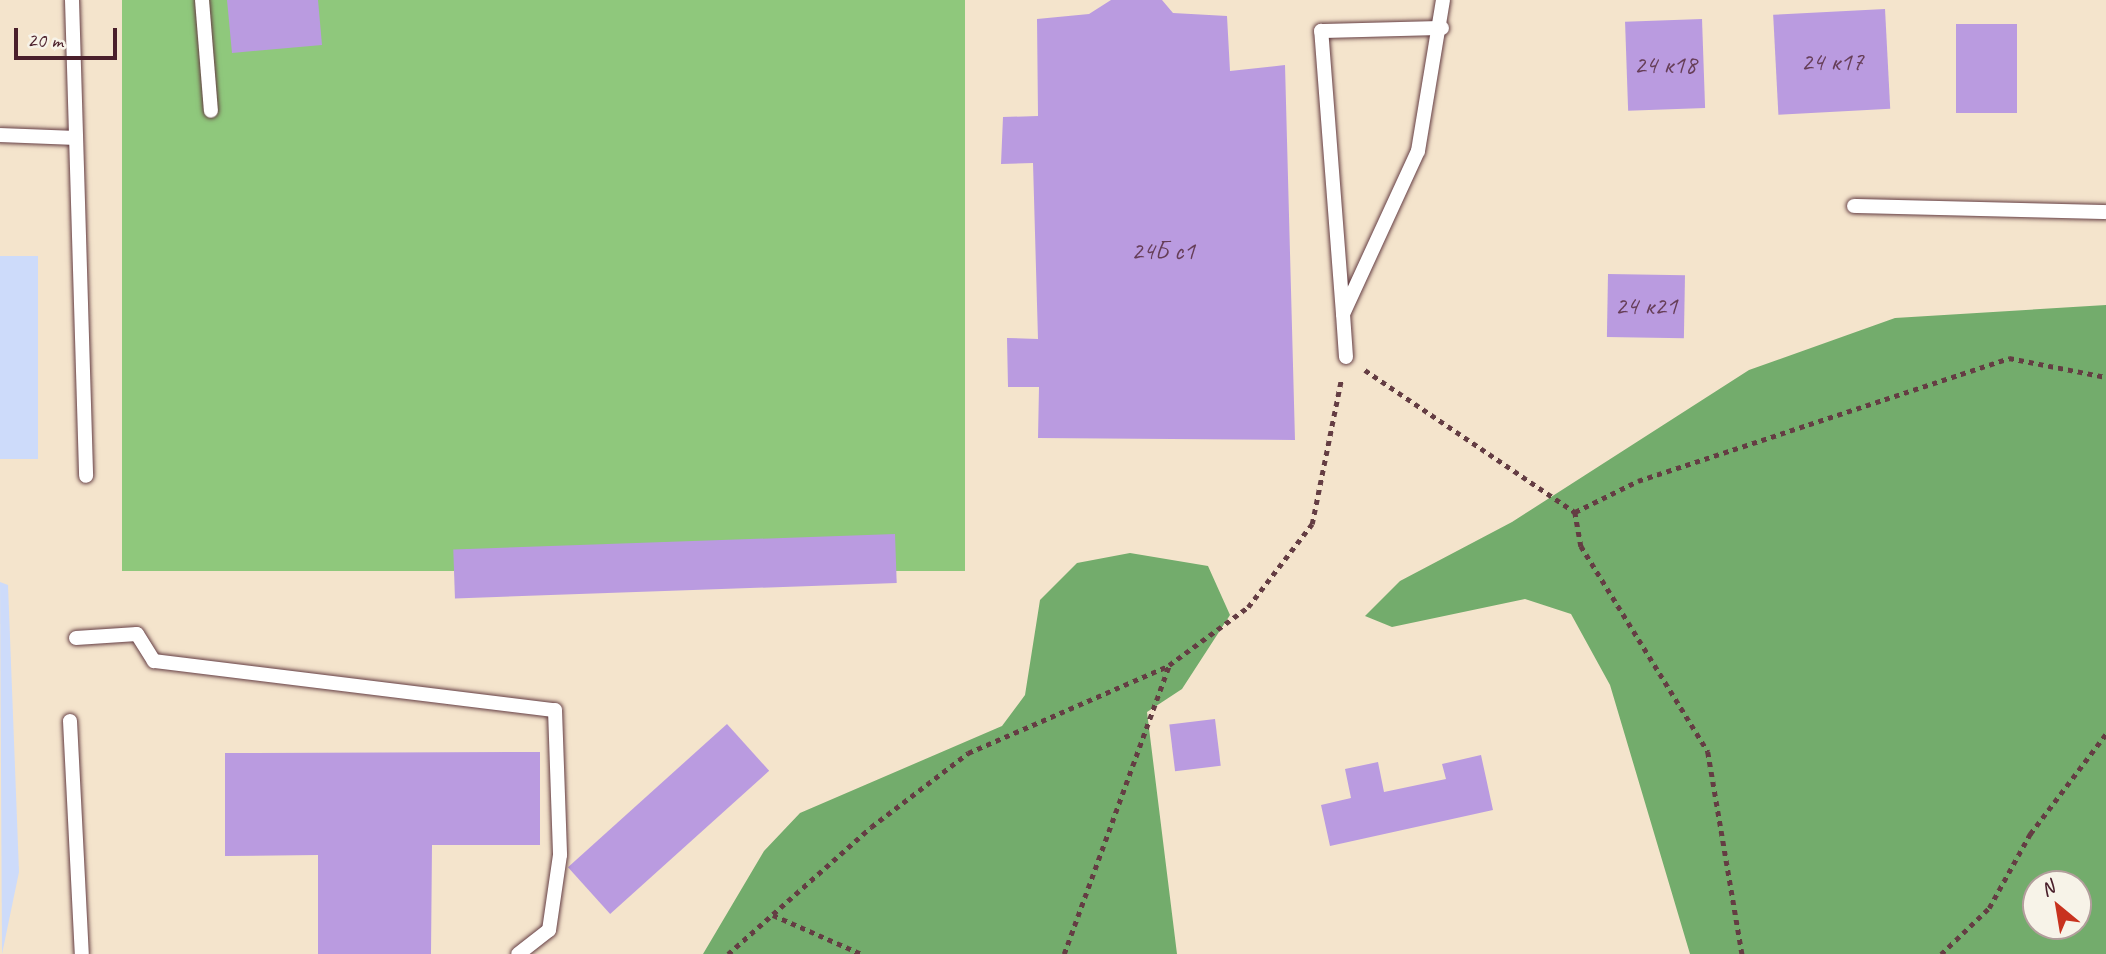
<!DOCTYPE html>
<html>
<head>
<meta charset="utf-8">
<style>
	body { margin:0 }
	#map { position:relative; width:2106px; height:954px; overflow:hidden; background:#f4e4cc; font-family:Caveat,sans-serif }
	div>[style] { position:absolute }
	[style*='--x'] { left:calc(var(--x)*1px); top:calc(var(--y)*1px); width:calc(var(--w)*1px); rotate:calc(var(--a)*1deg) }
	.built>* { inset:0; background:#cddbfa; transform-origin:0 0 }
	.green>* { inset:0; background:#8fc87c; transform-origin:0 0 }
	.forest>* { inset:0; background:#73ac6c }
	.building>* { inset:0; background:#ba9be0; transform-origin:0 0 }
	.path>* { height:4.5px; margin-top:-2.25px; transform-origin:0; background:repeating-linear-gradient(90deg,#643d43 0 5px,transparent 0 10px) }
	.roads { filter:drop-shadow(0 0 2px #643d43) drop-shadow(0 0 2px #643d43) }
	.service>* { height:14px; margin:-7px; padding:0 7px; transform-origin:7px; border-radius:7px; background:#fff }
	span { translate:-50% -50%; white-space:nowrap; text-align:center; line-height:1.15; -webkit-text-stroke:6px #f7f3e8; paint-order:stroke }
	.number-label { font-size:26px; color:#663e58 }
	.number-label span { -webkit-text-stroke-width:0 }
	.north { position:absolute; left:2022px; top:870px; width:70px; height:70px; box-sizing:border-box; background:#f7f3e8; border:2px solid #b29e9c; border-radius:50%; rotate:330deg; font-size:19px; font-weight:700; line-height:28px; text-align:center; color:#4a1f2b }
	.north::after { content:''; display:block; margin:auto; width:24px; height:32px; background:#c8321e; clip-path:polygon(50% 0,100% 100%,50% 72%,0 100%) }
	.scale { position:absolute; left:14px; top:28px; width:103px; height:32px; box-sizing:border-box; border:4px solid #4a1f2b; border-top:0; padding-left:9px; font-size:21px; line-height:24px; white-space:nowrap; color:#4a1f2b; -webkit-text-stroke:5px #f7f3e8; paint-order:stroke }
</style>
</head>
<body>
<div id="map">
	<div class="built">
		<div style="left:0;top:256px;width:38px;height:203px"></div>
		<div style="clip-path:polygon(0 582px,8px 585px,19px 872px,2px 954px)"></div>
	</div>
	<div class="green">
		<div style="left:122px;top:0;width:843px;height:571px"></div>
	</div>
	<div class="forest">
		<div style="clip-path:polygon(evenodd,2106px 305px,2106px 954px,1690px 954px,1610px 685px,1571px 614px,1525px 599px,1392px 627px,1365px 616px,1400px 581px,1512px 522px,1749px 370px,1895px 318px,2106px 305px,2036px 884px,2078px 884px,2078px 926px,2036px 926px,2036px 884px)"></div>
		<div style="clip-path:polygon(1130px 553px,1208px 566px,1230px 615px,1182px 689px,1147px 712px,1177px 954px,703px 954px,764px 851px,800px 813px,1002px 726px,1025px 695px,1040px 600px,1077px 563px)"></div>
	</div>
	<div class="building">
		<div style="clip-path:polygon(227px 0,318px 0,322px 45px,232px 53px)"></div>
		<div style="clip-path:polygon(1111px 0,1162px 0,1173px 13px,1227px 16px,1230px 71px,1285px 65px,1295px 440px,1038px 438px,1039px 387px,1008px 387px,1007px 338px,1038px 339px,1033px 163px,1001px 164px,1003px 117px,1038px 116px,1037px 19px,1089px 14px)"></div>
		<div style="left:1885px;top:9px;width:100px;height:112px;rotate:87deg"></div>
		<div style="left:1702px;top:19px;width:89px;height:77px;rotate:88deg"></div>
		<div style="left:1956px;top:24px;width:61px;height:89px"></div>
		<div style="left:1608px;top:274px;width:77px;height:63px;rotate:1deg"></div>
		<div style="left:895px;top:534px;width:49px;height:442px;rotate:88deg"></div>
		<div style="left:1215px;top:719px;width:47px;height:46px;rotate:83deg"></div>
		<div style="left:727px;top:724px;width:63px;height:214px;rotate:48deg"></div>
		<div style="clip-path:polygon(540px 752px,540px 845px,432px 845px,431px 954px,318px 954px,318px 855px,225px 856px,225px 753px)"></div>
		<div style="clip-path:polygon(1481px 755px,1493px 810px,1330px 846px,1321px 805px,1351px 798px,1345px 769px,1378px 762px,1384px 792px,1446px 779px,1442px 764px)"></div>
	</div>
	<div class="path">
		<div style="--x:1365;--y:370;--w:254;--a:34.1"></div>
		<div style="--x:1575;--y:512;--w:70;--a:-26.2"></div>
		<div style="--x:1638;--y:481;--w:391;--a:-18.3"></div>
		<div style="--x:2009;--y:358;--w:99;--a:11.1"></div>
		<div style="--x:1575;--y:512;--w:35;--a:80"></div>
		<div style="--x:1581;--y:546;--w:242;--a:58.3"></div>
		<div style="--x:1708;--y:752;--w:205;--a:80.4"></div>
		<div style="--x:773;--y:915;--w:97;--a:23.7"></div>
		<div style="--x:728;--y:954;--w:191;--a:-41.6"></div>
		<div style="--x:871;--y:827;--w:122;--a:-37.3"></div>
		<div style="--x:968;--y:753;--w:218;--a:-23.5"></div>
		<div style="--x:1064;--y:954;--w:307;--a:-70"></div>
		<div style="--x:1169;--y:665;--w:98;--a:-36.3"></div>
		<div style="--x:1248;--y:607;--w:105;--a:-52.4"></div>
		<div style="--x:1312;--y:524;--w:147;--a:-78.6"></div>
		<div style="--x:1941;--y:954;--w:66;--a:-43.8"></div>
		<div style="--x:1989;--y:908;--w:85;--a:-61"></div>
		<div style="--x:2030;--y:834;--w:126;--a:-52.8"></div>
	</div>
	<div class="roads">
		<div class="service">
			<div style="--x:72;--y:0;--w:476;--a:88.3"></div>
			<div style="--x:202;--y:0;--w:111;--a:85.4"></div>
			<div style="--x:0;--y:135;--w:76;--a:2.3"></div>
			<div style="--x:1854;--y:206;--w:252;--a:1.4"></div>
			<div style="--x:1343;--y:314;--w:284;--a:-94.4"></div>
			<div style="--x:1321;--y:31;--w:121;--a:-1.4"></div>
			<div style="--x:1346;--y:357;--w:43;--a:-94"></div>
			<div style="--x:1343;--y:314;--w:179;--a:-65.3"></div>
			<div style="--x:1418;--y:151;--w:153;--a:-80.6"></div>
			<div style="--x:76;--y:638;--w:61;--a:-3.8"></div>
			<div style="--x:137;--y:634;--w:32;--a:58"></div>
			<div style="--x:154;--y:661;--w:404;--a:7"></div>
			<div style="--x:555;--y:710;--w:145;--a:88"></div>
			<div style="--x:560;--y:855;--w:76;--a:98.3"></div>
			<div style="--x:549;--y:930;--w:39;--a:142"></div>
			<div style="--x:70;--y:721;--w:233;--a:87.1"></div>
		</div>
	</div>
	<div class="number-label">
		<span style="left:1832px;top:62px">24 к17</span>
		<span style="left:1665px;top:65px">24 к18</span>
		<span style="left:1163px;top:251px">24Б с1</span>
		<span style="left:1646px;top:306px">24 к21</span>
	</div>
	<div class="north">N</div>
	<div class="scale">20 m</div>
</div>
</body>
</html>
